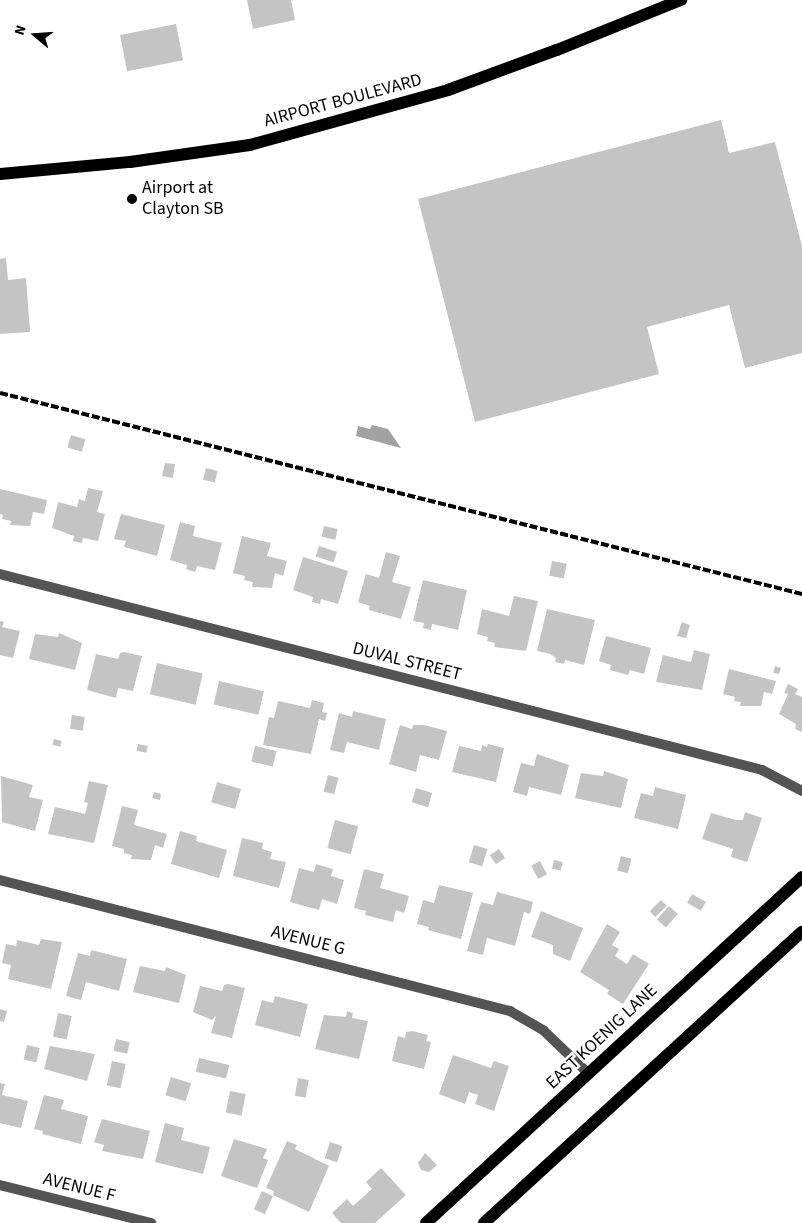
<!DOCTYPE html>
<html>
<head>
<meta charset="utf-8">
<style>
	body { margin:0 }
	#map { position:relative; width:802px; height:1223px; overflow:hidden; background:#fff; font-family:"Source Sans 3",sans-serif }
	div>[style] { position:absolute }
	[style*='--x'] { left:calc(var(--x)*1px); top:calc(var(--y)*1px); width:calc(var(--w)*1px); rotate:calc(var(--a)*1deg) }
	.water>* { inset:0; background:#a2a2a2 }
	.building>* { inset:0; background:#c4c4c4; transform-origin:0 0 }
	.minor>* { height:10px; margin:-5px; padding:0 5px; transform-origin:5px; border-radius:5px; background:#545454 }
	.primary>* { height:12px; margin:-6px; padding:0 6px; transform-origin:6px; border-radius:6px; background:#000 }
	.rail>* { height:4px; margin-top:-2px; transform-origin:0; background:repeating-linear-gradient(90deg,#000 0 8px,transparent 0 10.5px) }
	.dots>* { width:14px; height:14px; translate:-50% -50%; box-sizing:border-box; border:2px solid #fff; border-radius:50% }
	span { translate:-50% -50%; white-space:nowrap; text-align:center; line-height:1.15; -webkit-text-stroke:5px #fff; paint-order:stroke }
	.street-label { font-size:18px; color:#000 }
	.poi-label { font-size:18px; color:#000 }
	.left { translate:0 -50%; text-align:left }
	.north { position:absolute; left:10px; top:10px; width:50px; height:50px; -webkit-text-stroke:4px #fff; paint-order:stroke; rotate:288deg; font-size:14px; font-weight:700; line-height:20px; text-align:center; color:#000 }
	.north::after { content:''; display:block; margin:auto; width:18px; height:22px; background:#000; clip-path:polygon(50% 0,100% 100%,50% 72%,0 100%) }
</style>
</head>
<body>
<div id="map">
	<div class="water">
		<div style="clip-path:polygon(372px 425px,388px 429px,401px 448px,356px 436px,358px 426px,370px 429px)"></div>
	</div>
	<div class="building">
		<div style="clip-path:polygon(247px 0,291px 0,295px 20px,253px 29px)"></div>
		<div style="left:176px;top:24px;width:37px;height:57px;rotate:79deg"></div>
		<div style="clip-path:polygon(721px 120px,729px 153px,775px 142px,802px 246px,802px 353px,745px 368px,729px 305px,647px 327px,659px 374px,475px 422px,418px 199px)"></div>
		<div style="clip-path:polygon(6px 258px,8px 280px,26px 278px,30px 332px,0 334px,0 259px)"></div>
		<div style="left:71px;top:435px;width:15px;height:13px;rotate:16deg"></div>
		<div style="clip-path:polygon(165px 463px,175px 464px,173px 478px,162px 476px)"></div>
		<div style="left:206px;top:468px;width:12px;height:12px;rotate:14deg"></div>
		<div style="clip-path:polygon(88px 488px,103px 491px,97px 512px,105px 514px,98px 541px,83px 538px,82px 543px,73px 541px,74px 536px,52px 528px,58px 502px,77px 507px,79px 499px,85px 501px)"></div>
		<div style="clip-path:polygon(0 489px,47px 500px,44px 514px,33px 512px,30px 526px,10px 525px,11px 521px,2px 519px,3px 515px,0 514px)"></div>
		<div style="clip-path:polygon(121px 514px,165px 525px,157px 556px,124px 547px,126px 541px,114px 539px)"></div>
		<div style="clip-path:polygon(180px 522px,195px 526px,193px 536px,222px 543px,215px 570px,197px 566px,195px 572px,186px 569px,187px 565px,170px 560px)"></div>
		<div style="left:324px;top:526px;width:14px;height:11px;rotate:12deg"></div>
		<div style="clip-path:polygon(242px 536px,271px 543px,267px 556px,287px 561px,283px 576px,275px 573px,272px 588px,252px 587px,253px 582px,244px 580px,245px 576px,233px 573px)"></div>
		<div style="left:319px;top:546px;width:19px;height:11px;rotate:18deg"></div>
		<div style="clip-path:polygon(386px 552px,400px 556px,392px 582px,411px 587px,401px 619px,369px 610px,370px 606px,358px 602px,366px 574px,379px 578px)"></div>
		<div style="clip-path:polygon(303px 557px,348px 571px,338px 604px,321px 599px,320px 604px,312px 602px,313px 597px,293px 590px)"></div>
		<div style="left:552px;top:561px;width:15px;height:15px;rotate:11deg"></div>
		<div style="clip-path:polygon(423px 580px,467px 590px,458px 630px,432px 624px,431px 630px,423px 628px,424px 623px,413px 621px)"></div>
		<div style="clip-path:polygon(514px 596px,538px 601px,526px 651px,494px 647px,495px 643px,487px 641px,488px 637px,477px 634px,482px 609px,509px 616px)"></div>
		<div style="clip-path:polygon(547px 609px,595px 620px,584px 665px,565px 660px,564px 664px,555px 662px,556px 658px,550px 654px,537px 651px)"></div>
		<div style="clip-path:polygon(0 621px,4px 622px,2px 627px,20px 631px,13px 658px,0 655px)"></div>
		<div style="clip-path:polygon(682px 622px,690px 625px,686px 638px,677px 636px)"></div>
		<div style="clip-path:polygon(59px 633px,82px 643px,75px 670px,29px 659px,35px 634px,58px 637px)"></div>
		<div style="clip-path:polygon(606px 636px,651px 648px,644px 674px,630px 670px,628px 675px,610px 670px,611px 665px,599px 661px)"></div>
		<div style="clip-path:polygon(694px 650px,710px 654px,702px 690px,656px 682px,663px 655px,691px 662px)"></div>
		<div style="clip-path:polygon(124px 652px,142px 656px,133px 691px,118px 688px,116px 698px,87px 690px,96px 654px,118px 659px,120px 653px)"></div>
		<div style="left:157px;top:663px;width:47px;height:32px;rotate:13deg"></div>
		<div style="clip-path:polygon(775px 666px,781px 668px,779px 674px,773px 673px)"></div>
		<div style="clip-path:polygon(729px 669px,776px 681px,772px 694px,764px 692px,761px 706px,740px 706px,741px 702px,734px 701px,735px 697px,723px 694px)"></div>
		<div style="left:219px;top:681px;width:46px;height:24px;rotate:13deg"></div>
		<div style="clip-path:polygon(788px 684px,798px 689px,795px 694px,802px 697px,802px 732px,795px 729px,796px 724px,779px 714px,788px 694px,784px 693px)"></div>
		<div style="clip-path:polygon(312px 700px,324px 703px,322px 712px,327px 713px,325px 721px,319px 719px,311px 754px,263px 745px,269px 717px,274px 718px,278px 701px,310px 708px)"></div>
		<div style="clip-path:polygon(353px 711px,386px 719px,379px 750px,347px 742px,344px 753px,330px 750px,339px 713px,352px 717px)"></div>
		<div style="left:72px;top:715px;width:13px;height:14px;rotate:9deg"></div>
		<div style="clip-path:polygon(400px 725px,412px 729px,413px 725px,424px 725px,447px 731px,439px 760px,420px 755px,416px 772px,389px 764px)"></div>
		<div style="left:54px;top:739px;width:8px;height:6px;rotate:14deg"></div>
		<div style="left:138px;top:744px;width:10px;height:7px;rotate:11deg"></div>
		<div style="clip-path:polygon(488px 744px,504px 748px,496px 782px,452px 772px,459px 746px,481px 751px,482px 745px,487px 747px)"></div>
		<div style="left:255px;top:746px;width:22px;height:16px;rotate:13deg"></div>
		<div style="clip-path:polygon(537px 754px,569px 765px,561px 795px,529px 787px,527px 796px,513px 792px,521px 763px,534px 766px)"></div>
		<div style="clip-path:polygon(604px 771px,628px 779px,621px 808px,575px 798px,581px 773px,603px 776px)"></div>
		<div style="left:328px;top:775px;width:11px;height:17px;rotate:15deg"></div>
		<div style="clip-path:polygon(1px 776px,33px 785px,29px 797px,43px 800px,35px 831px,2px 822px)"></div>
		<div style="clip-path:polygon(89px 781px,108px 785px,94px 843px,48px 834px,55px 807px,85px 814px,88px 803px,84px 802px)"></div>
		<div style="left:217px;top:782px;width:25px;height:21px;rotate:16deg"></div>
		<div style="clip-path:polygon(655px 787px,686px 795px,678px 829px,634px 818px,641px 793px,653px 796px)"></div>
		<div style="left:416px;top:788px;width:17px;height:15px;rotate:17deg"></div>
		<div style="clip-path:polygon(154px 792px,161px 794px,160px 800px,152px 798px)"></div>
		<div style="clip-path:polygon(122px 806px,138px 810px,134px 825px,167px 834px,163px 848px,155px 845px,151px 860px,131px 859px,132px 855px,124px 853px,124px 849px,112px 846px)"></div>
		<div style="clip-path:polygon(745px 812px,762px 818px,747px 862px,731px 857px,733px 849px,702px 839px,711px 813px,736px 820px,743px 820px)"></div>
		<div style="left:335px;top:820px;width:24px;height:29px;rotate:15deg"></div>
		<div style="clip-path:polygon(180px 831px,197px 836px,196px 841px,227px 850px,219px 878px,171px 864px)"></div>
		<div style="clip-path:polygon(242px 838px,263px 843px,262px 849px,272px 852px,270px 859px,286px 862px,279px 888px,233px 876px)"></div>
		<div style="left:474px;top:845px;width:14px;height:18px;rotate:17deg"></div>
		<div style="left:499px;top:849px;width:11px;height:11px;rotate:56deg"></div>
		<div style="left:621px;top:856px;width:11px;height:15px;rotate:15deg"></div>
		<div style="left:554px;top:860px;width:9px;height:9px;rotate:13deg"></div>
		<div style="left:540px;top:861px;width:15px;height:10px;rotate:62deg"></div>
		<div style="clip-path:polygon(316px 864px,333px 869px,331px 876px,344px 880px,337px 904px,322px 899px,319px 910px,290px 902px,299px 868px,314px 872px)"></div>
		<div style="clip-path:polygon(364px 869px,384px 874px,380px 888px,409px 896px,404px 913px,396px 910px,393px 922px,365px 915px,366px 911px,354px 908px)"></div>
		<div style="clip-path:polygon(439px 885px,473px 893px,461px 939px,428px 930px,429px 927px,417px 924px,423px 900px,434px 903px)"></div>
		<div style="clip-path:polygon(497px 892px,533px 902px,530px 914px,524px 912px,515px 946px,487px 938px,483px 955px,467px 951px,481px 902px,493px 905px)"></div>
		<div style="left:692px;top:894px;width:16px;height:10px;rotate:30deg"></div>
		<div style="left:661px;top:900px;width:8px;height:16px;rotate:45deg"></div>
		<div style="left:669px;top:906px;width:12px;height:18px;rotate:42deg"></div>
		<div style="clip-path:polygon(541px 911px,583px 928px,570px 961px,553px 954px,553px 945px,531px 937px)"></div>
		<div style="clip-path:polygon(607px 924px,620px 932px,612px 945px,619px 949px,615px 956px,627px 964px,633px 954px,649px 964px,623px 1004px,607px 994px,609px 990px,580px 972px)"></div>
		<div style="clip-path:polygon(41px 939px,62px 942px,51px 989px,8px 979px,11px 965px,2px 963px,6px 944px,16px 946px,17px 940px,39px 945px)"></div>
		<div style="clip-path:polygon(91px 950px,127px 959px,119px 991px,86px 982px,81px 1000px,66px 996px,78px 953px,90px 956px)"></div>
		<div style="clip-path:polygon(140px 966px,165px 971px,166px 967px,186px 975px,179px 1003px,133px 992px)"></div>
		<div style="clip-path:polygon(228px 984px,245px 988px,232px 1038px,211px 1033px,216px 1016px,212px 1020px,193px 1012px,200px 986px,222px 991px,224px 985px)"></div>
		<div style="clip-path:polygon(275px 996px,308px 1004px,300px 1037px,255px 1025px,262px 1000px,273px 1003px)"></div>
		<div style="clip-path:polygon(0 1009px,7px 1011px,4px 1022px,0 1021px)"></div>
		<div style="clip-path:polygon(347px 1011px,353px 1013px,352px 1018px,368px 1021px,359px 1059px,315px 1049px,324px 1015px,346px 1017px)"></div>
		<div style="left:58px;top:1013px;width:14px;height:24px;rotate:12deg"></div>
		<div style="clip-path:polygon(412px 1031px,428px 1035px,426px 1041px,431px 1042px,424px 1069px,392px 1061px,398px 1036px,405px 1038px,406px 1032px)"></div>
		<div style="left:116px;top:1039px;width:14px;height:12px;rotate:12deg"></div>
		<div style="left:27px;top:1045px;width:13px;height:15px;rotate:13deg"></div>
		<div style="clip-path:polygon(50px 1046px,95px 1054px,87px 1081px,44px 1069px)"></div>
		<div style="clip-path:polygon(453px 1055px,491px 1068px,494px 1061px,509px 1066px,494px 1111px,475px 1104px,478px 1095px,469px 1092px,465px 1104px,439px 1094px)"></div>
		<div style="left:199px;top:1058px;width:31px;height:14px;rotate:13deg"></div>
		<div style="left:112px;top:1061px;width:14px;height:25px;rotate:12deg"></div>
		<div style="left:171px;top:1077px;width:21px;height:19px;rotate:17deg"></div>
		<div style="left:298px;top:1078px;width:11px;height:18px;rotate:10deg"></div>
		<div style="clip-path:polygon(0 1083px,5px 1084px,2px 1095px,28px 1101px,21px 1128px,0 1123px)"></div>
		<div style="left:230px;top:1091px;width:16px;height:22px;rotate:11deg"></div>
		<div style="clip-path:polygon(44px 1095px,64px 1100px,61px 1109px,88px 1116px,81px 1144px,42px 1134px,43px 1131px,34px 1129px)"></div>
		<div style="clip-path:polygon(102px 1119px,150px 1131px,143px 1159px,102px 1151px,104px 1145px,94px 1142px)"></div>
		<div style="clip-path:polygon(165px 1123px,184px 1128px,181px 1140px,210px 1147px,203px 1174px,155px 1162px)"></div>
		<div style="clip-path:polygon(234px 1139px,267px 1149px,263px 1158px,268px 1160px,257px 1188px,221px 1176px)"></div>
		<div style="clip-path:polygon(287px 1141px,297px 1145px,295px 1149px,329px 1166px,309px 1212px,273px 1195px,274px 1191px,266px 1188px)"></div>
		<div style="left:330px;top:1142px;width:13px;height:17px;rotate:18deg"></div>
		<div style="clip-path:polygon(425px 1153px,437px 1165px,429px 1172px,421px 1170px,418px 1163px)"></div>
		<div style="clip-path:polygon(381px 1168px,406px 1195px,375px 1223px,341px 1223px,332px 1213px,347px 1199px,353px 1206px,372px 1189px,366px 1182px)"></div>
		<div style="left:262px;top:1191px;width:12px;height:20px;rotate:24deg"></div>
	</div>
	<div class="minor">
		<div style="--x:0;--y:574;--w:787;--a:14.42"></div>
		<div style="--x:762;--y:770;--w:45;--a:27.7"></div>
		<div style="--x:0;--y:880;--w:527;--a:14.41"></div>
		<div style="--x:510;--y:1011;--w:39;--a:30"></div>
		<div style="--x:544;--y:1031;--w:61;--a:43.7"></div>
		<div style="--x:0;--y:1185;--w:156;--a:14.1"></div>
	</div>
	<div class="primary">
		<div style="--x:0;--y:174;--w:131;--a:-5.3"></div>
		<div style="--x:130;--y:162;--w:121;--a:-8.1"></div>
		<div style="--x:250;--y:145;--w:205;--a:-15.5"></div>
		<div style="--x:448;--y:90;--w:116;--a:-20.2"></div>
		<div style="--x:557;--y:50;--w:134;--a:-22"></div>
		<div style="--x:426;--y:1223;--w:511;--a:-42.62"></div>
		<div style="--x:484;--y:1223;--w:431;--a:-42.5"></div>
	</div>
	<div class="rail">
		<div style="--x:0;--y:393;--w:827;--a:14.07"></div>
	</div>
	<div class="dots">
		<div style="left:132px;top:199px;background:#000"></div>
	</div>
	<div class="street-label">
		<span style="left:343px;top:101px;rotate:-15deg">AIRPORT BOULEVARD</span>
		<span style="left:407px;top:662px;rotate:14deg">DUVAL STREET</span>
		<span style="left:308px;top:941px;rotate:14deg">AVENUE G</span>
		<span style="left:602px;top:1037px;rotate:-43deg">EAST KOENIG LANE</span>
		<span style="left:79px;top:1188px;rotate:14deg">AVENUE F</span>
	</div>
	<div class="poi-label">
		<span class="left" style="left:142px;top:199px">Airport at<br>Clayton SB</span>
	</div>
	<div class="north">N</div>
</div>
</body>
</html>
